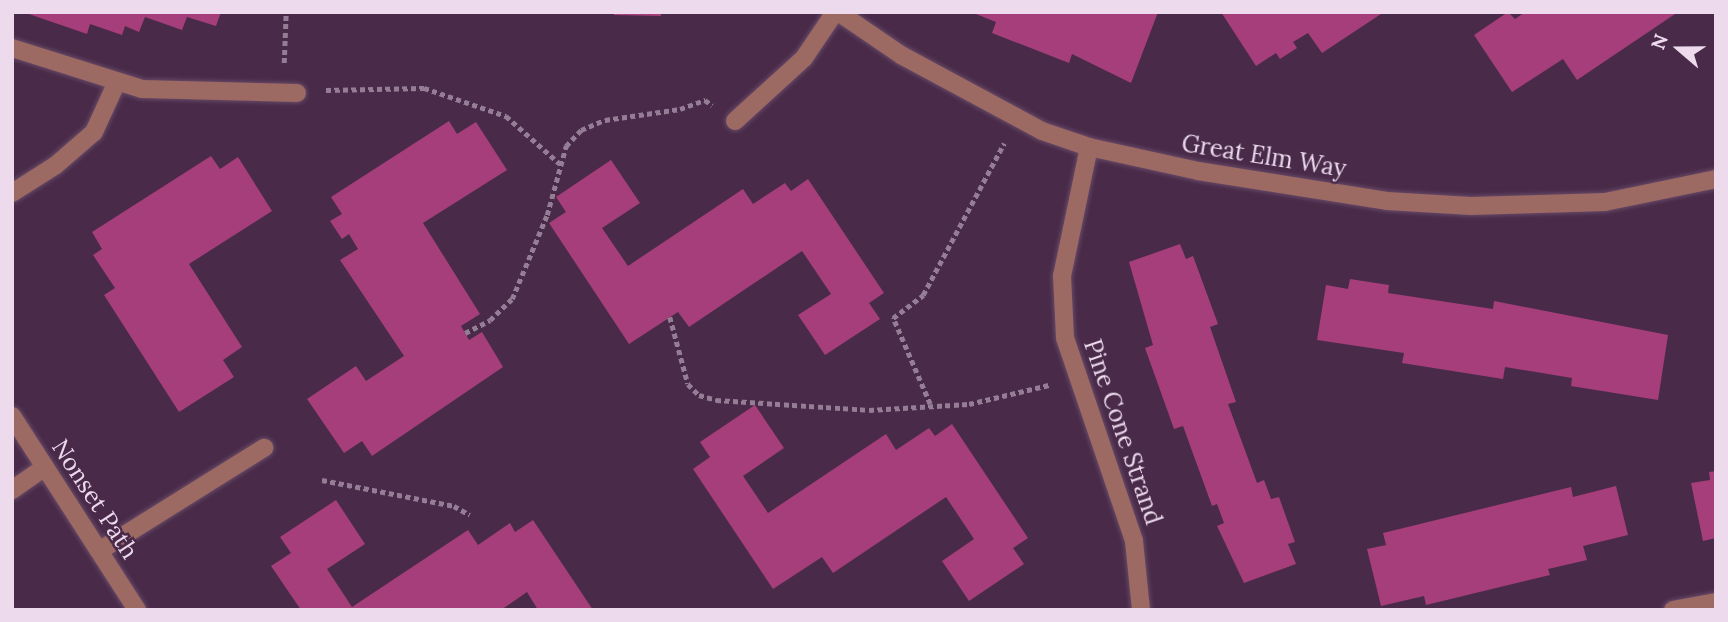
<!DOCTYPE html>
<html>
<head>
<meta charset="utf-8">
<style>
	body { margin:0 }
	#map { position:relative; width:1728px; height:622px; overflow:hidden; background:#492b49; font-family:Lora,serif }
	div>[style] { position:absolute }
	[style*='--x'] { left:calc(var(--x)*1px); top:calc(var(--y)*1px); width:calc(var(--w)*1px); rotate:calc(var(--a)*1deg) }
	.building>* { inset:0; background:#a53e7b }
	.path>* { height:4.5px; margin-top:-2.25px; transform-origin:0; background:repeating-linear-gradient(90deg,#957d95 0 5px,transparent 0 8.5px) }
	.roads { filter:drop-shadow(0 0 2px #674a67) drop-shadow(0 0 2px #674a67) }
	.minor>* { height:18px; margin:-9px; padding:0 9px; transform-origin:9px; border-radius:9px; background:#9d6963 }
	span { translate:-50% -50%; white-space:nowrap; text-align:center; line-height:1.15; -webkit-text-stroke:5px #492b49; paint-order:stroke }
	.street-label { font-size:24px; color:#eddaed }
	.frame { position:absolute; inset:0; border:14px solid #eddaed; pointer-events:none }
	.north { position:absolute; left:1644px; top:14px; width:70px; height:70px; -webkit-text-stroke:5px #492b49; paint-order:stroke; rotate:290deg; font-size:19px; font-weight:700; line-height:28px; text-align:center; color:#eddaed }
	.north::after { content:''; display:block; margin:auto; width:24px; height:32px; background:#eddaed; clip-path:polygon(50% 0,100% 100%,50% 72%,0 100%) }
</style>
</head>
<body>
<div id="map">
	<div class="building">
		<div style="clip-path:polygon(221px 12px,216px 26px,187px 17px,182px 30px,145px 17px,139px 32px,125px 26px,122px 35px,90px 24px,87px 34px,26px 13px)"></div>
		<div style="clip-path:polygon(614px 12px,661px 12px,661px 16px,614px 15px)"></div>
		<div style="clip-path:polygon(971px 12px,1158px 12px,1131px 83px,1072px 54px,1069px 63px,992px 33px,996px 22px)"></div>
		<div style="clip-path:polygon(1221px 12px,1384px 12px,1322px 53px,1308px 33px,1293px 42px,1297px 48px,1280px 59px,1276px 53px,1256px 66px)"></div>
		<div style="clip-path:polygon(1508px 12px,1515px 19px,1525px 12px,1678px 12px,1577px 80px,1563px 59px,1512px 92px,1474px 35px)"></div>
		<div style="clip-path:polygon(449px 121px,457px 134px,476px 122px,507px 170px,423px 223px,480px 314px,461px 326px,469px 340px,482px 332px,503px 367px,372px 456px,362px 441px,344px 453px,307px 399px,356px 366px,366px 381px,404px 356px,340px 260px,358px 249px,349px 234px,342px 239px,330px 221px,342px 214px,331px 197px)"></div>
		<div style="clip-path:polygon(211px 156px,220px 169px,238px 157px,272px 211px,189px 264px,242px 347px,223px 360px,234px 377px,179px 412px,104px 295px,115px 288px,93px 255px,102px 249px,92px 232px)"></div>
		<div style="clip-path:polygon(611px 160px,640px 203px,602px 228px,628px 266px,743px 189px,753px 204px,785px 183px,791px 191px,808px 179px,884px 293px,869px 303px,880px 319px,825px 355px,798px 315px,831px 294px,802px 251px,689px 327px,678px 312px,629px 344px,549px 223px,566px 212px,556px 197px)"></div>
		<div style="clip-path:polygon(1180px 244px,1186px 259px,1193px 256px,1218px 324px,1210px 327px,1236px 402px,1228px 404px,1257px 483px,1264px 480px,1271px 499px,1279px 497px,1295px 542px,1288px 544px,1296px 564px,1244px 583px,1217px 526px,1224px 523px,1217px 504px,1212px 506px,1183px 426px,1174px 429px,1145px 348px,1153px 345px,1129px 262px)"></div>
		<div style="clip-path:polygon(1350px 279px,1389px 285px,1388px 293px,1493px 309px,1494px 301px,1668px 335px,1658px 400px,1571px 386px,1572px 378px,1505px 367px,1503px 379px,1402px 363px,1404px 353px,1317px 340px,1326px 285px,1348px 289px)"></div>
		<div style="clip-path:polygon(755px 405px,784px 448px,743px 476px,768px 513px,886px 434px,896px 450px,929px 428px,935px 436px,952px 424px,1028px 538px,1013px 548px,1024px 564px,969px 601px,942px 561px,974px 539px,946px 497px,833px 573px,822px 557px,773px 589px,693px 469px,710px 457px,700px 442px)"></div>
		<div style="clip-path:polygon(1716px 471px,1716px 538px,1703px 541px,1691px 483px,1710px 480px,1709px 472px)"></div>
		<div style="clip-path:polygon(1616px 486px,1628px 535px,1583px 546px,1587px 560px,1548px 569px,1550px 575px,1426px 605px,1424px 596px,1381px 606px,1367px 549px,1386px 545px,1383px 533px,1571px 487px,1573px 497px)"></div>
		<div style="clip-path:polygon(336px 500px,365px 544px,327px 569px,352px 607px,468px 530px,478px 545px,510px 523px,515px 532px,533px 520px,593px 610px,538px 610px,527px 592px,501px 610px,301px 610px,271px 566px,291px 553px,280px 537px)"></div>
	</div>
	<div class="path">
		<div style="--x:284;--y:63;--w:51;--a:-87.8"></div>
		<div style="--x:326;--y:90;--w:98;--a:-1.2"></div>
		<div style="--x:424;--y:88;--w:87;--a:18.9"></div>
		<div style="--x:506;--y:116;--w:72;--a:41.6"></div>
		<div style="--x:670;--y:317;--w:69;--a:75"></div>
		<div style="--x:688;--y:384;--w:16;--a:45"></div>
		<div style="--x:699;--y:395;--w:18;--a:16"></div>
		<div style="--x:716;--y:400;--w:153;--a:3.7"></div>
		<div style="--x:869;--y:410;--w:100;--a:-3.4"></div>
		<div style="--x:969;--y:404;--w:82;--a:-13.4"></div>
		<div style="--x:465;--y:333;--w:28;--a:-27"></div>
		<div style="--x:490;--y:320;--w:30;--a:-44"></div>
		<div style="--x:512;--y:299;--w:91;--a:-67.4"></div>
		<div style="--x:547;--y:215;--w:72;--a:-74.6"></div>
		<div style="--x:566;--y:146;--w:22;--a:-47"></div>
		<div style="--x:581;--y:130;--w:26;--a:-23"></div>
		<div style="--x:605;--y:120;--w:76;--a:-8.3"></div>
		<div style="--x:680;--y:109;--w:27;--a:-20"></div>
		<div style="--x:705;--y:100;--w:9;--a:36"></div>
		<div style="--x:930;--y:404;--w:94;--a:-113.3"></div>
		<div style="--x:893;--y:318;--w:38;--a:-37"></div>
		<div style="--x:923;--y:295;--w:172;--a:-61.9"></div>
		<div style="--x:322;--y:480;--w:135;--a:11.1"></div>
		<div style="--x:454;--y:506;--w:18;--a:29"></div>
	</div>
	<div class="roads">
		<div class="minor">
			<div style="--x:838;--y:12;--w:76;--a:34.3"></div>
			<div style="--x:901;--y:55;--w:160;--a:28.3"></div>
			<div style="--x:1042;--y:131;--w:50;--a:18.8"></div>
			<div style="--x:1089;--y:147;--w:112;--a:12.4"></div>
			<div style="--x:1198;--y:171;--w:191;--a:9"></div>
			<div style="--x:1387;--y:201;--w:84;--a:3.4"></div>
			<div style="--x:1471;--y:206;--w:134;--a:-1.7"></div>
			<div style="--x:1605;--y:202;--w:113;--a:-11.7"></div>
			<div style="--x:12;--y:48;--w:136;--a:17.5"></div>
			<div style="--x:142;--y:89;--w:155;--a:1.5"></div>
			<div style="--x:735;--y:121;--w:93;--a:-42.4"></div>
			<div style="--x:804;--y:58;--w:55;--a:-56"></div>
			<div style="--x:1089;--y:147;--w:132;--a:101.8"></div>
			<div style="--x:1062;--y:276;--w:62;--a:87.2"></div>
			<div style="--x:1065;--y:338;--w:214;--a:71.2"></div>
			<div style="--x:1134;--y:541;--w:69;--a:84.2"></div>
			<div style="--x:12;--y:193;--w:52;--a:-32.5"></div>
			<div style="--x:56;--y:165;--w:50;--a:-41"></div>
			<div style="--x:94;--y:132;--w:53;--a:-65.4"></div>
			<div style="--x:12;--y:416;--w:231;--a:57.2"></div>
			<div style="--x:12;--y:490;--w:40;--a:-34.9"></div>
			<div style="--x:99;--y:551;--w:195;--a:-32"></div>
			<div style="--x:1673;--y:610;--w:44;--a:-10.5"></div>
		</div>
	</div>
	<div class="street-label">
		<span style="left:1264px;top:156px;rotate:9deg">Great Elm Way</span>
		<span style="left:1123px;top:432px;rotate:71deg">Pine Cone Strand</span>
		<span style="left:95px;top:499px;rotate:57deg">Nonset Path</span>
	</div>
	<div class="frame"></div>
	<div class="north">N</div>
</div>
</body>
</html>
